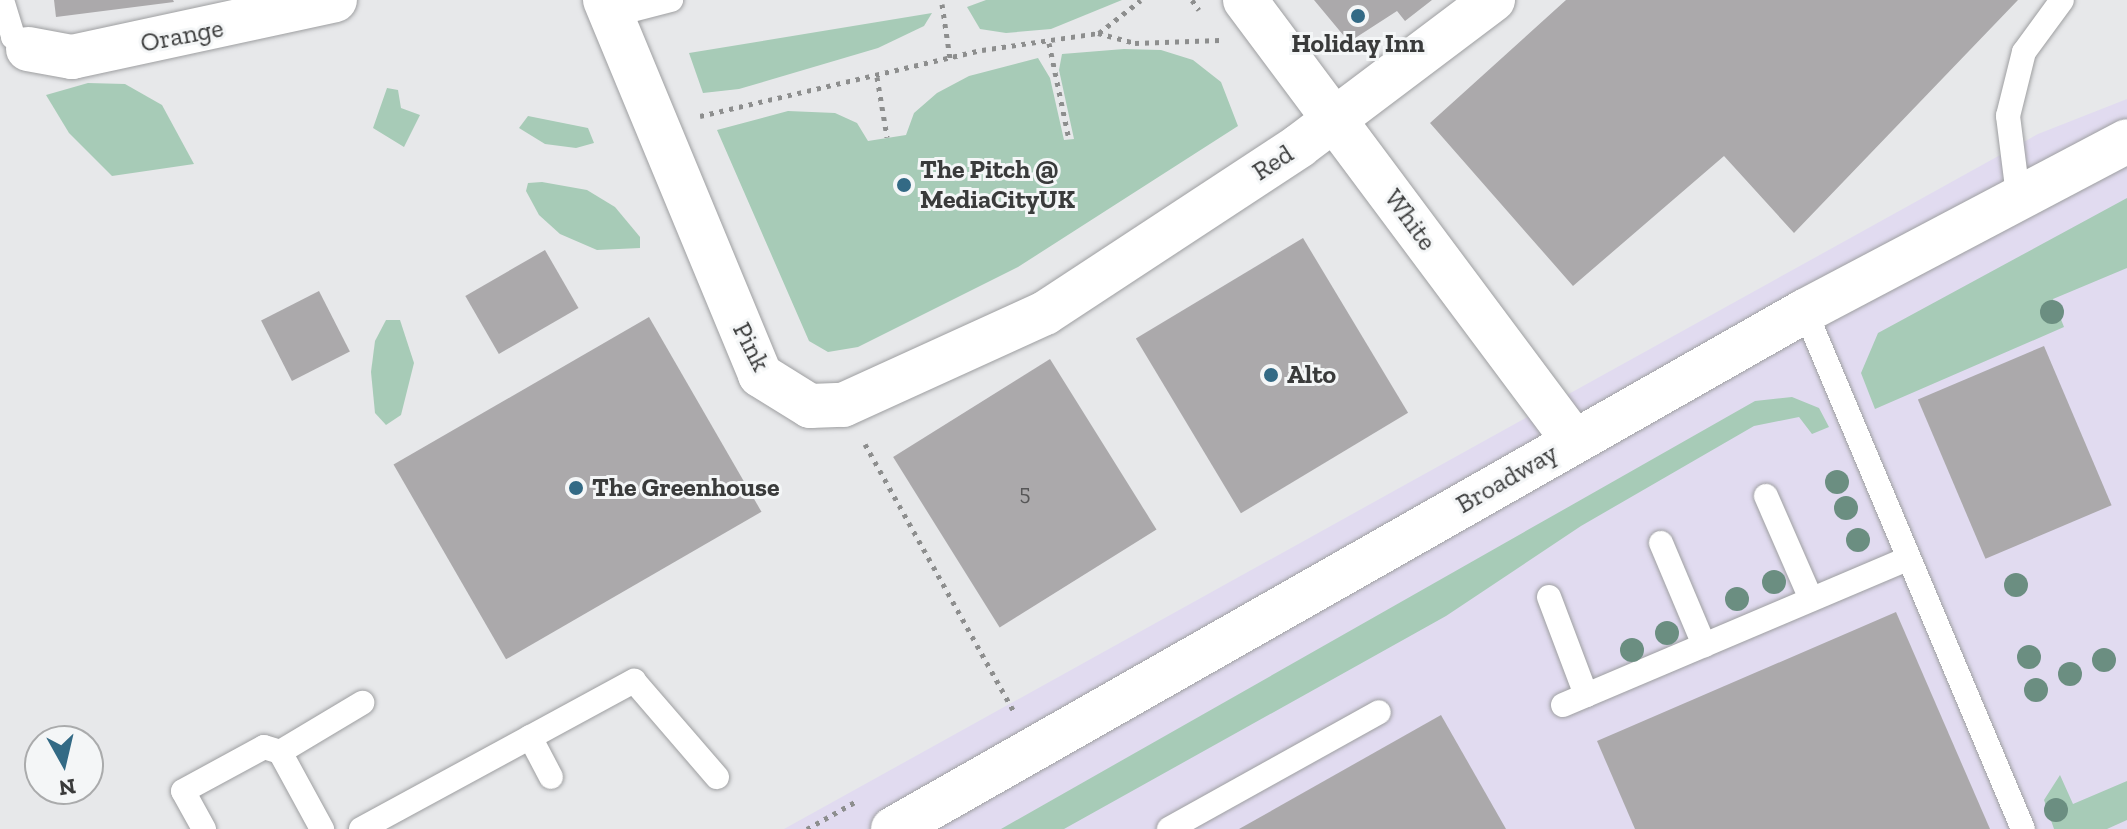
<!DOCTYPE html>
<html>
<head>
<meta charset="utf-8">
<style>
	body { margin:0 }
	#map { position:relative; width:2127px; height:829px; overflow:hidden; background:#e7e8ea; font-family:"Zilla Slab",serif }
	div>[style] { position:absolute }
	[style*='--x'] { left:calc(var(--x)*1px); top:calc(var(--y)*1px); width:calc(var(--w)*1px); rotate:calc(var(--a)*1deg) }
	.industrial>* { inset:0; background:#e1dbf0 }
	.green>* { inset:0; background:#a7cbb7 }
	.building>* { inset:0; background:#aba9ab; transform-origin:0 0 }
	.path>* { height:5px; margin-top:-2.5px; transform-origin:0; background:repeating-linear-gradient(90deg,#8d8e8e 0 4px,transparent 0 10px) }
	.roads { filter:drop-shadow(0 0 2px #9e9fa1) drop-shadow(0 0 2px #9e9fa1) }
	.service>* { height:24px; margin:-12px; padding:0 12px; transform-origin:12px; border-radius:12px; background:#fff }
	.minor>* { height:44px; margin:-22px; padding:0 22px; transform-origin:22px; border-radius:22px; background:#fff }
	.tertiary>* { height:44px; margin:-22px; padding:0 22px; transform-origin:22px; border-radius:22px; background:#fff }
	.trees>* { width:24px; height:24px; margin:-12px; border-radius:50%; background:#6b8e81 }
	.dots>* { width:22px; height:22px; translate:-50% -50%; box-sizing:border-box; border:4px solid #f4f6f7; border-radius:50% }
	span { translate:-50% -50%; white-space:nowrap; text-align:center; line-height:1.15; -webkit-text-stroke:6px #f4f6f7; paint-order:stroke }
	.number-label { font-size:22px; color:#565657 }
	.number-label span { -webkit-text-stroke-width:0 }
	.street-label { font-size:26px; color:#3a3b3b }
	.poi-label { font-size:26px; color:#3a3b3b; font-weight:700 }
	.left { translate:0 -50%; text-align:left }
	.north { position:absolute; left:24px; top:725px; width:80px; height:80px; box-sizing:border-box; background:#f4f6f7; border:2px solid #aaabac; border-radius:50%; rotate:172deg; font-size:22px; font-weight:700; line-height:32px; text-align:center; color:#3a3b3b }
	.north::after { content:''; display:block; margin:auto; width:28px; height:36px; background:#336a85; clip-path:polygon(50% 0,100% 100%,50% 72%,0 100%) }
</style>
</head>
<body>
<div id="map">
	<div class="industrial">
		<div style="clip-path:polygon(2127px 99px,2127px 829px,784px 829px,2038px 134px)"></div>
	</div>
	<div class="green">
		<div style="clip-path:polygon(986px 0,1122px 0,1051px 29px,1006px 33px,980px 29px,967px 7px)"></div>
		<div style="clip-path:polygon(932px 13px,924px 26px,878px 48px,739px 89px,703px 93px,689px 53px)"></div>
		<div style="clip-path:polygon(1124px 49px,1161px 50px,1193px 60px,1221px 82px,1238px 126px,1018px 267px,858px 347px,828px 352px,809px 341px,717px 130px,788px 111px,835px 113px,857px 123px,868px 141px,906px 135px,914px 113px,937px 93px,969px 76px,1038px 58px,1050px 78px,1064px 140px,1074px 139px,1059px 70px,1062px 54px)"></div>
		<div style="clip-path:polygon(88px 83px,125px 84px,162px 105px,194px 164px,112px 176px,69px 133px,46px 95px)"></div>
		<div style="clip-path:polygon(387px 88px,398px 90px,401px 108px,420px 115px,404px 147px,373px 128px)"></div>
		<div style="clip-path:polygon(528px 116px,588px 128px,594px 143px,576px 148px,545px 144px,519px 128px)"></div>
		<div style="clip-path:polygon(542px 182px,587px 190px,615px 207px,640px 237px,640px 248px,597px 250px,560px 234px,539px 215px,526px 191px,528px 183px)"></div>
		<div style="clip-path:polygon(2127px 198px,2127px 268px,2053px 299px,2064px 327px,1875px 409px,1861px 373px,1878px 333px)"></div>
		<div style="clip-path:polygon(386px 320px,400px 320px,414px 363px,401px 415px,386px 425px,375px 413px,371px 372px,375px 341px)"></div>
		<div style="clip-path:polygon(1792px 397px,1819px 408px,1829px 427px,1812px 434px,1799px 417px,1754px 426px,1581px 526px,1446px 616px,1064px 829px,1001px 829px,1755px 401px)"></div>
		<div style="clip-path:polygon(2060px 775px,2073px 804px,2127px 781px,2127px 820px,2107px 829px,2054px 829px,2044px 800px)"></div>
	</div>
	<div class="building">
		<div style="clip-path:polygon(54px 0,173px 0,174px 2px,56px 17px)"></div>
		<div style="clip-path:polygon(1314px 0,1432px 0,1405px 21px,1397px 11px,1349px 42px)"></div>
		<div style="clip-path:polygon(1566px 0,2018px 0,1794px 233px,1724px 156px,1573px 286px,1430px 123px)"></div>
		<div style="left:1303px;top:238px;width:204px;height:195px;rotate:59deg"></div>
		<div style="left:545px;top:250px;width:67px;height:92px;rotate:60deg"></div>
		<div style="left:319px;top:291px;width:68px;height:65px;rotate:63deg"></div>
		<div style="left:649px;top:317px;width:225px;height:295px;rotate:60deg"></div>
		<div style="left:2044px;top:346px;width:173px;height:137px;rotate:67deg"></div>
		<div style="left:1050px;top:359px;width:201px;height:185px;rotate:58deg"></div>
		<div style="clip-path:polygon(1896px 612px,1990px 829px,1635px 829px,1597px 741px)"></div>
		<div style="clip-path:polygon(1441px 715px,1506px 829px,1239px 829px)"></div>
	</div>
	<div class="path">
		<div style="--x:1192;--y:0;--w:12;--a:55"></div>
		<div style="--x:942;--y:4;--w:55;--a:81.6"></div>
		<div style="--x:1099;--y:33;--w:53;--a:-38.2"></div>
		<div style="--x:1049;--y:43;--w:99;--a:78.3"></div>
		<div style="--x:877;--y:77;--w:61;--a:80.5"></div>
		<div style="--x:700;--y:116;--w:290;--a:-13.2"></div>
		<div style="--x:982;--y:50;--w:117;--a:-8.3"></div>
		<div style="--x:1098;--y:33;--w:38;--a:15"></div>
		<div style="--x:1135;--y:43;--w:85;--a:-2"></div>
		<div style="--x:865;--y:444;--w:307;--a:60.9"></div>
		<div style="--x:807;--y:829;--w:55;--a:-29.4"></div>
	</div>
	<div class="roads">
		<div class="service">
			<div style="--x:2;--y:0;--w:39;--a:73"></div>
			<div style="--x:13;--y:37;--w:19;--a:39"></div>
			<div style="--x:612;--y:15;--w:61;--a:-14.3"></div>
			<div style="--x:2018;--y:195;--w:80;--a:-97.2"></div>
			<div style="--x:2008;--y:116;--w:66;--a:-76"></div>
			<div style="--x:2024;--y:52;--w:64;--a:-53.8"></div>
			<div style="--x:1805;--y:311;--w:562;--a:67.18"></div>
			<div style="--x:1766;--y:496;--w:112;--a:66.4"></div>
			<div style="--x:1661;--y:543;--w:111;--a:67.1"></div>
			<div style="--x:1549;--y:597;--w:105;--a:69.3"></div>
			<div style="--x:1563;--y:705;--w:374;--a:-23"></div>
			<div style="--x:530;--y:737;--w:45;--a:62.3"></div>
			<div style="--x:280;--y:752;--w:96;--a:-30.9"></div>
			<div style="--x:204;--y:829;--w:43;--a:-118.9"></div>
			<div style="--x:183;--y:791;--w:92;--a:-28.5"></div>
			<div style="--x:264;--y:747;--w:17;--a:17"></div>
			<div style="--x:280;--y:752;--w:88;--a:61.4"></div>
			<div style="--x:361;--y:829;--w:311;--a:-28.5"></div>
			<div style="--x:634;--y:681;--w:127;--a:49.2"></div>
			<div style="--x:1169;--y:829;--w:240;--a:-29.1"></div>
		</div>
		<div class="minor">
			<div style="--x:605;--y:0;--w:406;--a:67.5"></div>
			<div style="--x:760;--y:375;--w:59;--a:31.8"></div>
			<div style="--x:810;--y:406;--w:33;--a:-2"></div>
			<div style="--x:843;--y:405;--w:222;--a:-24.5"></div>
			<div style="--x:1045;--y:313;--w:304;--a:-33.3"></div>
			<div style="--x:1299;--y:146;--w:243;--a:-37"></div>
			<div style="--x:1245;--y:0;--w:550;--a:53.28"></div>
			<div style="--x:28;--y:49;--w:45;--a:10.3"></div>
			<div style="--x:72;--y:57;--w:269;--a:-12.2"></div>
		</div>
		<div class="tertiary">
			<div style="--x:893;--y:829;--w:1049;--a:-29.6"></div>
			<div style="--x:1805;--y:311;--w:364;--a:-27.8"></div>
		</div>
	</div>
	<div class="trees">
		<div style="left:2052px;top:312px"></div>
		<div style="left:1837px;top:482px"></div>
		<div style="left:1846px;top:508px"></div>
		<div style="left:1858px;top:540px"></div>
		<div style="left:1774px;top:582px"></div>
		<div style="left:2016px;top:585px"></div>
		<div style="left:1737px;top:599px"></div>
		<div style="left:1667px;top:633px"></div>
		<div style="left:1632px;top:650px"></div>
		<div style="left:2029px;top:657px"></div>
		<div style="left:2104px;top:660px"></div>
		<div style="left:2070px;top:674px"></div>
		<div style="left:2036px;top:690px"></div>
		<div style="left:2056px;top:810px"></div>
	</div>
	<div class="dots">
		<div style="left:1358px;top:16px;background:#336a85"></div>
		<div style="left:904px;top:185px;background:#336a85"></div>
		<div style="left:1271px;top:375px;background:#336a85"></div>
		<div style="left:576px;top:488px;background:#336a85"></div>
	</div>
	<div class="number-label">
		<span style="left:1025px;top:493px">5</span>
	</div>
	<div class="street-label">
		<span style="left:182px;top:36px;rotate:-11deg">Orange</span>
		<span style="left:1273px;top:163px;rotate:-33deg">Red</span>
		<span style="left:1410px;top:220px;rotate:54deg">White</span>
		<span style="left:751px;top:347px;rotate:63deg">Pink</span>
		<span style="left:1507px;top:479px;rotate:-30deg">Broadway</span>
	</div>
	<div class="poi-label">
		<span style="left:1358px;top:44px">Holiday Inn</span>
		<span class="left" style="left:920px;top:185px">The Pitch @<br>MediaCityUK</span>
		<span class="left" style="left:1287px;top:375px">Alto</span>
		<span class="left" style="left:592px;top:488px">The Greenhouse</span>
	</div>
	<div class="north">N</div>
</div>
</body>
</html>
